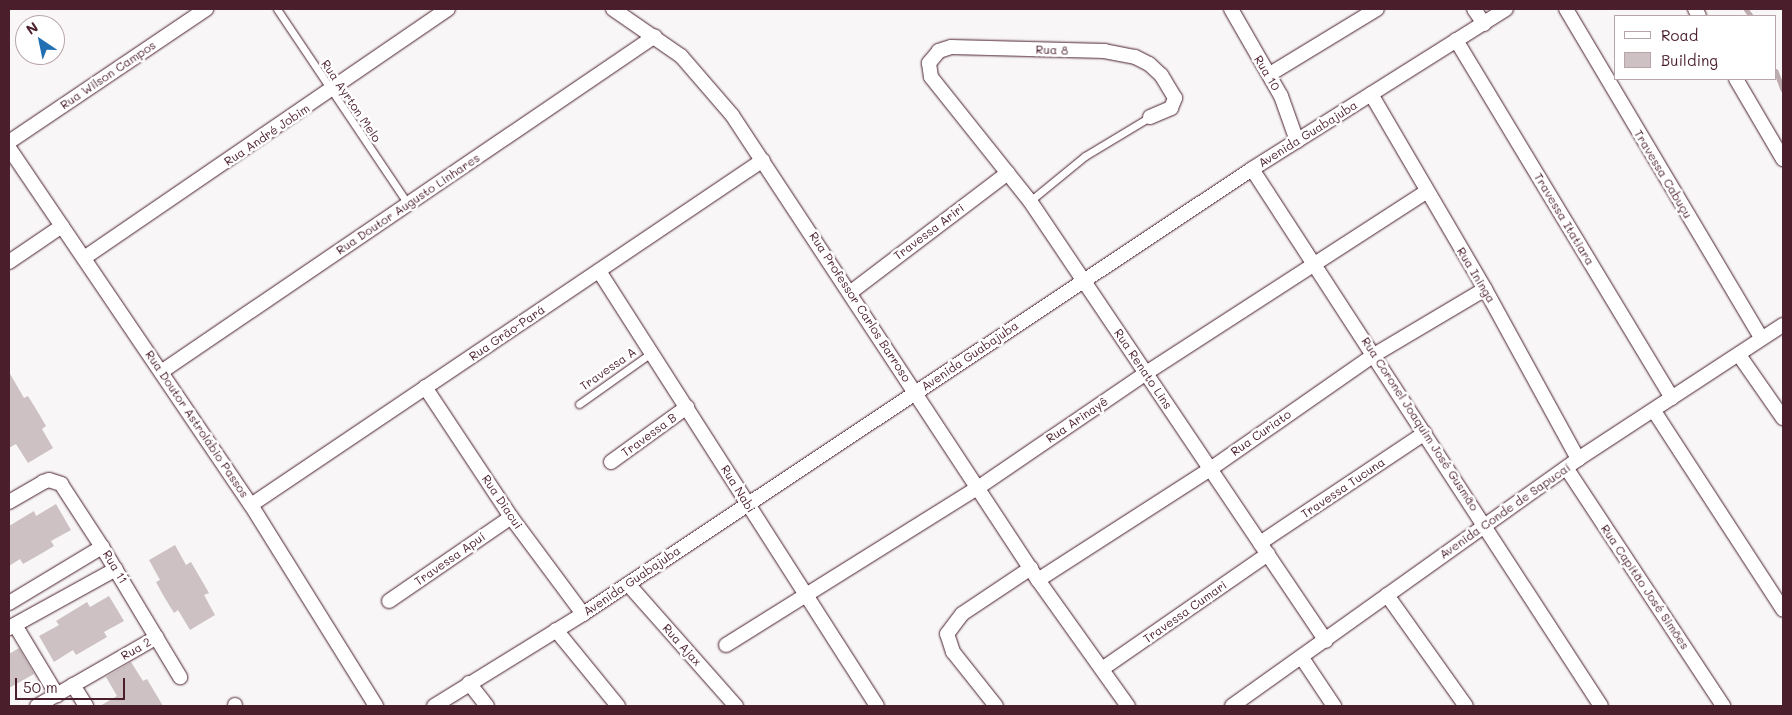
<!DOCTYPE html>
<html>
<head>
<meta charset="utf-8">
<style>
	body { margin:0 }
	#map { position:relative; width:1792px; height:715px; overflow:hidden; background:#f8f6f7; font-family:Mali,sans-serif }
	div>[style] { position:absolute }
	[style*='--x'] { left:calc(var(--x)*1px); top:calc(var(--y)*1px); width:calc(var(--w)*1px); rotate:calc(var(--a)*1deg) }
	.stream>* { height:4.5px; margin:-2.25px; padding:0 2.25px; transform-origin:2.25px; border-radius:2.25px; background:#bdadb0 }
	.building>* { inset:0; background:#cdc1c4 }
	.roads { filter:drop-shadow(0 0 1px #4a1f2b) drop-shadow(0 0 1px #4a1f2b) }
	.service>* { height:7px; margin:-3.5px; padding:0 3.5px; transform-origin:3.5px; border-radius:3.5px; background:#fff }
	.minor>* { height:14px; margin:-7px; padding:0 7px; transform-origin:7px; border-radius:7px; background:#fff }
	span { translate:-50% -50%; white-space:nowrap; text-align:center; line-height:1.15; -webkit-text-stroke:5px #fff; paint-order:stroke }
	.street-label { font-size:12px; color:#4a1f2b }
	.frame { position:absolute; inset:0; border:10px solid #4a1f2b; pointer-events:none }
	.legend { position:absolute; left:1614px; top:15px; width:162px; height:65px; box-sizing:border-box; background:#fff; border:1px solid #b7a5aa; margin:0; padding:6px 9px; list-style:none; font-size:15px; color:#4a1f2b }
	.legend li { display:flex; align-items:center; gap:10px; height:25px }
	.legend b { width:25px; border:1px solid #b7a5aa }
	.north { position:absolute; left:15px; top:15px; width:50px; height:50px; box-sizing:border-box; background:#fff; border:1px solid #b7a5aa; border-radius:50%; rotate:326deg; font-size:14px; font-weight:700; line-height:20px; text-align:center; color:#4a1f2b }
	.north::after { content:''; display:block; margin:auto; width:18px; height:22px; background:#1f6fb2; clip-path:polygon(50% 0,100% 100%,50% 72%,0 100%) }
	.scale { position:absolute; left:15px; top:678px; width:110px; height:22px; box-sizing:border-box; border:2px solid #4a1f2b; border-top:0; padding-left:6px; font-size:15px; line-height:18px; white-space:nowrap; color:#4a1f2b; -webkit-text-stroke:4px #fff; paint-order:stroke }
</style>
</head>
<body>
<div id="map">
	<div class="stream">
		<div style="--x:1746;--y:9;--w:9;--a:54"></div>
		<div style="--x:1776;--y:71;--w:19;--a:69"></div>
	</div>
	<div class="building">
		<div style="clip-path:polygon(9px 372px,24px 398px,28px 396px,39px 414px,46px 426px,42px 429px,53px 448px,28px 463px,16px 444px,9px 448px)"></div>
		<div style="clip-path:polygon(56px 504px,71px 530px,51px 541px,54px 546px,44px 552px,23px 564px,20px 559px,9px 566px,9px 526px,34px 511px,36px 516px)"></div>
		<div style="clip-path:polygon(175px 545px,186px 565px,191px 562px,209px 593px,204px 595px,215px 615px,190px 630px,178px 610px,174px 613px,163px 595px,156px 582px,160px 580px,149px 560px)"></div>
		<div style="clip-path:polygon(109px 596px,124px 621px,104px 632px,107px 637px,76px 655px,73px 650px,54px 662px,39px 636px,59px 625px,56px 621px,87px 602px,90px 607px)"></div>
		<div style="clip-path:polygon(19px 648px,34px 674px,9px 688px,9px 654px)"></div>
		<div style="clip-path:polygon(131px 662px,143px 681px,147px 679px,163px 706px,100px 706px,117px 696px,106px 677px)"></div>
	</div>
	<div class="roads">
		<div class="service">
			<div style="--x:277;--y:9;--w:235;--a:56.1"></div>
			<div style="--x:1030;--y:201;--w:71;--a:-39.3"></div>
			<div style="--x:1085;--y:156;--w:76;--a:-31"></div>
			<div style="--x:579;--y:404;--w:88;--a:-35.3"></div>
		</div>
		<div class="minor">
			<div style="--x:613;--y:9;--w:83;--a:34.7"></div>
			<div style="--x:681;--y:56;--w:78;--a:49.2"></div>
			<div style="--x:732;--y:115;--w:557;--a:56.65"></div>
			<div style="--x:1038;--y:580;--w:155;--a:54.5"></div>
			<div style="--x:1231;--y:9;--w:100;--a:60.1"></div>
			<div style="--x:1281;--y:96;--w:48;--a:70.4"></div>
			<div style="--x:1474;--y:9;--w:18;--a:56"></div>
			<div style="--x:1566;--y:9;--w:382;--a:59.3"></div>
			<div style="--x:1695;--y:9;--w:8;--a:60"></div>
			<div style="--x:1456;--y:40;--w:418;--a:58.9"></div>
			<div style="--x:1270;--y:74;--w:125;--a:-31.3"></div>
			<div style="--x:1736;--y:79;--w:93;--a:59.6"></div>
			<div style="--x:1371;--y:94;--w:226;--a:59.7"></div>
			<div style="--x:1485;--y:289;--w:194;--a:61.3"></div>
			<div style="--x:1150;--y:117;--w:23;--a:-23"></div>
			<div style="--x:1171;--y:108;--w:11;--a:-68"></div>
			<div style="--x:1175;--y:98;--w:27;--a:-121"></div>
			<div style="--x:1161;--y:75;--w:16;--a:-137"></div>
			<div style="--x:1149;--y:64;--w:16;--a:-153"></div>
			<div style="--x:1135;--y:57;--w:31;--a:-169"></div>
			<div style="--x:1105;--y:51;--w:154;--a:-178.5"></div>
			<div style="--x:951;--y:47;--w:13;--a:162"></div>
			<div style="--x:939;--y:51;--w:16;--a:130"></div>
			<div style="--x:929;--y:63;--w:14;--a:82"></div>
			<div style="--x:931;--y:77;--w:159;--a:51.4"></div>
			<div style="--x:1030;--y:201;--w:530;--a:56.07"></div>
			<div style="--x:9;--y:142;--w:238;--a:-34"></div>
			<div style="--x:9;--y:148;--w:431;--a:55.9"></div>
			<div style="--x:251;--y:505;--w:237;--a:58.1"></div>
			<div style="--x:1252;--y:169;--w:640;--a:56.98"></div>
			<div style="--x:84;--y:258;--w:441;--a:-34.4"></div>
			<div style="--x:9;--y:262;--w:64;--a:-34.2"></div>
			<div style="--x:599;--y:271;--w:516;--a:57.42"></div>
			<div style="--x:851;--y:292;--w:197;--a:-37.2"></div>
			<div style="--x:1739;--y:355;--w:77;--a:55.1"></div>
			<div style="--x:161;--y:372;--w:597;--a:-34.22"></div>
			<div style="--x:425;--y:387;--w:156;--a:56.5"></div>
			<div style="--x:511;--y:517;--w:121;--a:53.4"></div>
			<div style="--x:1654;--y:411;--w:237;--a:57"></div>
			<div style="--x:611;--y:462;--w:94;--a:-35.9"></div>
			<div style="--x:1567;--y:469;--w:284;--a:56.6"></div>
			<div style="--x:9;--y:502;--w:39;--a:-30"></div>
			<div style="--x:43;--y:482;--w:6;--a:-18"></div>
			<div style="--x:49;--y:480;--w:13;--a:18"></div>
			<div style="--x:61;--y:484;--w:75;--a:56.9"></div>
			<div style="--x:102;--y:547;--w:152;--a:59"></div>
			<div style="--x:251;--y:505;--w:617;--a:-33.97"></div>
			<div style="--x:1260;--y:543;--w:198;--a:-33.7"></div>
			<div style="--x:1038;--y:580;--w:203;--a:-32.8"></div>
			<div style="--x:1209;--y:470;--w:201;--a:-34.9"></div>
			<div style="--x:1374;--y:355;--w:129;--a:-30.7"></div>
			<div style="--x:628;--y:584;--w:163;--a:48.5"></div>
			<div style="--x:1387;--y:595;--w:136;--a:54.6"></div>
			<div style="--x:389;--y:601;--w:148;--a:-34.5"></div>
			<div style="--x:9;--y:603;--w:109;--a:-31.1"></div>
			<div style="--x:15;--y:625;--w:82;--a:59"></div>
			<div style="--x:9;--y:628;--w:122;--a:-28.9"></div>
			<div style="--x:556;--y:630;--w:98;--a:50.8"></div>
			<div style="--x:726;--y:645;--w:298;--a:-32"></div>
			<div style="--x:979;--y:487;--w:202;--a:-34.3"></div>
			<div style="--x:1146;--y:373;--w:333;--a:-32.9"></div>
			<div style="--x:1302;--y:658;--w:58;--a:56.3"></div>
			<div style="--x:1102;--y:669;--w:202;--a:-34.7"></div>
			<div style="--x:469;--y:683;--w:29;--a:52"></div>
			<div style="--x:73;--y:685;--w:25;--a:58"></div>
			<div style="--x:235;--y:705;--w:1;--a:90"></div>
			<div style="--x:37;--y:706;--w:138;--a:-29.9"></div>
			<div style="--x:434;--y:706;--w:175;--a:-31.7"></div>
			<div style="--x:583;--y:614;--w:803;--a:-33.63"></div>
			<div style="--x:1252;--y:169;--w:300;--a:-32.2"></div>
			<div style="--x:996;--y:706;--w:69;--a:-128.5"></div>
			<div style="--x:953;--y:652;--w:19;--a:-108"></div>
			<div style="--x:947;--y:634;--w:25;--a:-53"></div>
			<div style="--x:962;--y:614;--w:83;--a:-33.7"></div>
			<div style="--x:1232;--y:706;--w:425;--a:-35.5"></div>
			<div style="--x:1578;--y:459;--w:245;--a:-33.2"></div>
		</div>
	</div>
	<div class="street-label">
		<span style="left:1052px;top:50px;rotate:2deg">Rua 8</span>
		<span style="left:1267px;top:73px;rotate:59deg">Rua 10</span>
		<span style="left:108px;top:75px;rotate:-34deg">Rua Wilson Campos</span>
		<span style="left:351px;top:101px;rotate:56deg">Rua Ayrton Melo</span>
		<span style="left:1308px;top:134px;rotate:-32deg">Avenida Guabajuba</span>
		<span style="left:267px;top:135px;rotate:-34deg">Rua André Jobim</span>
		<span style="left:1663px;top:174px;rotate:59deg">Travessa Cabuçu</span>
		<span style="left:408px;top:204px;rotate:-34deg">Rua Doutor Augusto Linhares</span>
		<span style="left:1564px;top:219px;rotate:59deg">Travessa Itatiara</span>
		<span style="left:929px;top:232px;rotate:-37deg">Travessa Ariri</span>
		<span style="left:1476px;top:275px;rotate:59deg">Rua Ininga</span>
		<span style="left:860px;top:307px;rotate:57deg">Rua Professor Carlos Barroso</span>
		<span style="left:507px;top:333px;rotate:-34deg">Rua Grão-Pará</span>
		<span style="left:970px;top:356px;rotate:-34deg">Avenida Guabajuba</span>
		<span style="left:608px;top:369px;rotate:-35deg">Travessa A</span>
		<span style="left:1143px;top:369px;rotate:56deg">Rua Renato Lins</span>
		<span style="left:1077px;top:420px;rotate:-34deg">Rua Arinayê</span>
		<span style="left:197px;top:424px;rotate:56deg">Rua Doutor Astrolábio Passos</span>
		<span style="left:1420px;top:424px;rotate:57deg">Rua Coronel Joaquim José Gusmão</span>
		<span style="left:1261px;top:433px;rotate:-35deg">Rua Curiato</span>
		<span style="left:649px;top:435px;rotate:-36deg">Travessa B</span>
		<span style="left:1343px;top:488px;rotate:-34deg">Travessa Tucuna</span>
		<span style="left:738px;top:489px;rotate:58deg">Rua Nabi</span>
		<span style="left:502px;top:502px;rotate:56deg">Rua Diacui</span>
		<span style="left:1505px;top:511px;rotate:-35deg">Avenida Conde de Sapucaí</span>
		<span style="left:450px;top:559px;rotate:-35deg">Travessa Apuí</span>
		<span style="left:115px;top:567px;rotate:59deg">Rua 11</span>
		<span style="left:632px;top:581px;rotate:-34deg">Avenida Guabajuba</span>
		<span style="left:1645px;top:587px;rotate:56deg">Rua Capitão José Simões</span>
		<span style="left:1185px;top:612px;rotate:-35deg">Travessa Cumari</span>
		<span style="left:682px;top:645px;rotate:48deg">Rua Ajax</span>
		<span style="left:136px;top:649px;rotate:-30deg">Rua 2</span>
	</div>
	<div class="frame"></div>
	<ul class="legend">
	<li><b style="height:6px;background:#fff"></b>Road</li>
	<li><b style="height:14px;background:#cdc1c4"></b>Building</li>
	</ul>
	<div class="north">N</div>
	<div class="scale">50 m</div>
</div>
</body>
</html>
